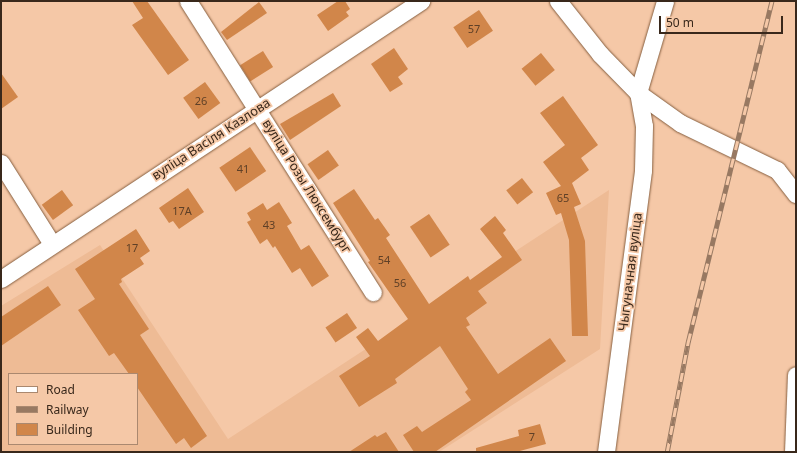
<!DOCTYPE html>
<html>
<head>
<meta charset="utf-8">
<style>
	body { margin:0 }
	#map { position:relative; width:797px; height:453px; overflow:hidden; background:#f5c8a7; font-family:"Noto Sans",sans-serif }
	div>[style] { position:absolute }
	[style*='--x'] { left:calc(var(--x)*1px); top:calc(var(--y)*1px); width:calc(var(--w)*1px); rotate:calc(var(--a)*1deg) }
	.built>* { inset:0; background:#eebb95 }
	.building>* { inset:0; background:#d1864a; transform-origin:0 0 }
	.roads { filter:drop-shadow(0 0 1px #865f40) drop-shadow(0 0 1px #865f40) }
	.minor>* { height:17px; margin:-8.5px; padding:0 8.5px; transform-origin:8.5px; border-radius:8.5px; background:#fff }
	.rail>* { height:4.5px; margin-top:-2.25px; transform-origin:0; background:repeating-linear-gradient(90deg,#f5c8a7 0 9px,#987962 0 18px); box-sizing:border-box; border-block:1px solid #987962 }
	span { translate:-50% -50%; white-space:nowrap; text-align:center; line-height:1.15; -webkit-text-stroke:3.5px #f5c8a7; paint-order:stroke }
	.number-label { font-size:11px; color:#5f4027 }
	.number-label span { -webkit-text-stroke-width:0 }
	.street-label { font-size:13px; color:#39281b }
	.frame { position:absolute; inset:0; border:2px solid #39281b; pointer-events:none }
	.legend { position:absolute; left:8px; top:373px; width:130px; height:72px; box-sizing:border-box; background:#f5c8a7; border:1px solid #aa886f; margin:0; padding:5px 7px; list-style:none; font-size:12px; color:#39281b }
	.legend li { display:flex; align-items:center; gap:8px; height:20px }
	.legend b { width:20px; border:1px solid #aa886f }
	.scale { position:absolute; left:659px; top:16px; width:124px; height:18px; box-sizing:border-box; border:2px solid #39281b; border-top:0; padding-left:5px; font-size:12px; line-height:14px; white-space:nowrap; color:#39281b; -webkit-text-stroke:3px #f5c8a7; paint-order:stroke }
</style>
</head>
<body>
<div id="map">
	<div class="built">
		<div style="clip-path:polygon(evenodd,609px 190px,600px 349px,439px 452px,1px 452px,1px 306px,100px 245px,228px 439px,609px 190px,9px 374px,137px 374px,137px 444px,9px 444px,9px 374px)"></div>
	</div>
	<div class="building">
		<div style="clip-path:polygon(132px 1px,147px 1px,189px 60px,168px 75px,132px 25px,143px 18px)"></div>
		<div style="clip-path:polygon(338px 1px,345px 1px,350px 9px,346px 12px,349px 16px,328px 31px,317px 15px)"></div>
		<div style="clip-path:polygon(259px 2px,267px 13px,227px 40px,221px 32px)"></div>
		<div style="left:479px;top:10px;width:25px;height:31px;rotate:56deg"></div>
		<div style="clip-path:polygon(394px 48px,408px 69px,398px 77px,403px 84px,390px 92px,371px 64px)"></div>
		<div style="left:263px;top:51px;width:19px;height:27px;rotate:58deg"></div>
		<div style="left:541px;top:53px;width:22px;height:25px;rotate:51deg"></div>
		<div style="clip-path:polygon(1px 73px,18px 97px,1px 109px)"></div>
		<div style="left:205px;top:82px;width:26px;height:27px;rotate:54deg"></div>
		<div style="clip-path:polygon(333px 93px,341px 106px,290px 140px,280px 124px)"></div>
		<div style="clip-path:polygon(563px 96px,598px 145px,581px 158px,589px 170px,572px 183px,581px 204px,574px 207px,585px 241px,588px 336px,572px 336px,569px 240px,561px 213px,556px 215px,546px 193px,561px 186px,543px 162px,565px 145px,540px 113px)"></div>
		<div style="left:250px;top:147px;width:29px;height:37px;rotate:56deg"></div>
		<div style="left:328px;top:150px;width:19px;height:25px;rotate:55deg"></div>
		<div style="left:522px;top:178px;width:18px;height:20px;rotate:52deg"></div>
		<div style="clip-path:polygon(188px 188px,204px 212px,179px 229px,173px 221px,169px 223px,159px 208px)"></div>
		<div style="clip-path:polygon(354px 189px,375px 220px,378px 218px,390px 235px,386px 238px,429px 304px,468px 276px,470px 280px,502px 257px,480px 229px,495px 216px,506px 230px,503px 233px,522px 260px,478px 291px,487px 303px,466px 318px,470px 325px,466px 327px,498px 374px,550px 338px,566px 361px,435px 452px,414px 452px,403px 435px,417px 426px,422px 432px,471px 400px,465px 392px,468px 389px,440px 346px,395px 379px,397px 383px,359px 407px,339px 376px,370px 356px,356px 337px,368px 328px,378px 341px,408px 319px,368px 262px,370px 261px,333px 203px)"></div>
		<div style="left:62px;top:190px;width:19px;height:25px;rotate:54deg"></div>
		<div style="clip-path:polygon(279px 202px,292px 223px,287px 226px,301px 250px,309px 245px,329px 276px,312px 287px,300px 268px,292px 273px,275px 246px,273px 248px,267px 239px,260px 244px,247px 222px,251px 220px,247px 213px,263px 203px,267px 210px)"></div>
		<div style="left:429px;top:214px;width:37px;height:23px;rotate:56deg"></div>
		<div style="clip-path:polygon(136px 229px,150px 251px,140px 258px,144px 264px,121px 279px,122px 282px,119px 284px,149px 329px,140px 335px,207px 436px,191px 448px,184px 438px,176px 444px,137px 387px,137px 374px,129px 374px,114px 353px,109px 356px,78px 310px,95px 299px,75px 269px)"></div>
		<div style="clip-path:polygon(48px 286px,61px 305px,1px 346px,1px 317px)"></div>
		<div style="left:347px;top:313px;width:18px;height:26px;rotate:56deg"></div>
		<div style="clip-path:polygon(540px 424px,546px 444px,516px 452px,476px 452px,476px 448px,519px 436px,518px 430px)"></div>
		<div style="clip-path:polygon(386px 432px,399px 452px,349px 452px,375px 435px,377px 437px)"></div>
	</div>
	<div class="roads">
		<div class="minor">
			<div style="--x:188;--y:1;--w:345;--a:57.6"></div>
			<div style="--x:558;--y:1;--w:68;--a:51.6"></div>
			<div style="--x:600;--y:54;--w:54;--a:45.7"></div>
			<div style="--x:638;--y:93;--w:52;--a:35.5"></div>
			<div style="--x:680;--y:123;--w:108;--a:25.9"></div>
			<div style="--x:777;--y:170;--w:31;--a:52"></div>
			<div style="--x:1;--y:163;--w:96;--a:57.8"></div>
			<div style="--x:1;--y:279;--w:504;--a:-33.5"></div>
			<div style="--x:606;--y:452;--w:284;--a:-82.5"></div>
			<div style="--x:643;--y:170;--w:44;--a:-88.7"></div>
			<div style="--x:644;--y:126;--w:34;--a:-100"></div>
			<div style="--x:638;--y:93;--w:96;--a:-73.6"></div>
			<div style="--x:793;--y:452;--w:77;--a:-87.8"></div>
		</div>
	</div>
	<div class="rail">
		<div style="--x:667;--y:452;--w:112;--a:-79.2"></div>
		<div style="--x:688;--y:342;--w:351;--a:-76.2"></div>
	</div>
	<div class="number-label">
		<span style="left:474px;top:29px">57</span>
		<span style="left:201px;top:101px">26</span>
		<span style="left:243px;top:169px">41</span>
		<span style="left:563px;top:198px">65</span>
		<span style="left:182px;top:211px">17А</span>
		<span style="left:269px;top:225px">43</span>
		<span style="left:132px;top:248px">17</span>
		<span style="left:384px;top:260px">54</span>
		<span style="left:400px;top:283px">56</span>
		<span style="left:532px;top:437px">7</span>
	</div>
	<div class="street-label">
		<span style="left:211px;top:139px;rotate:-33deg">вуліца Васіля Казлова</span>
		<span style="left:307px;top:186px;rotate:58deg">вуліца Розы Люксембург</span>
		<span style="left:630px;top:272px;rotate:-83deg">Чыгуначная вуліца</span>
	</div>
	<div class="frame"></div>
	<ul class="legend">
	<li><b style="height:5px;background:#fff"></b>Road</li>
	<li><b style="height:5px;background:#987962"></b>Railway</li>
	<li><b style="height:11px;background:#d1864a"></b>Building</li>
	</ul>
	<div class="scale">50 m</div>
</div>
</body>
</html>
